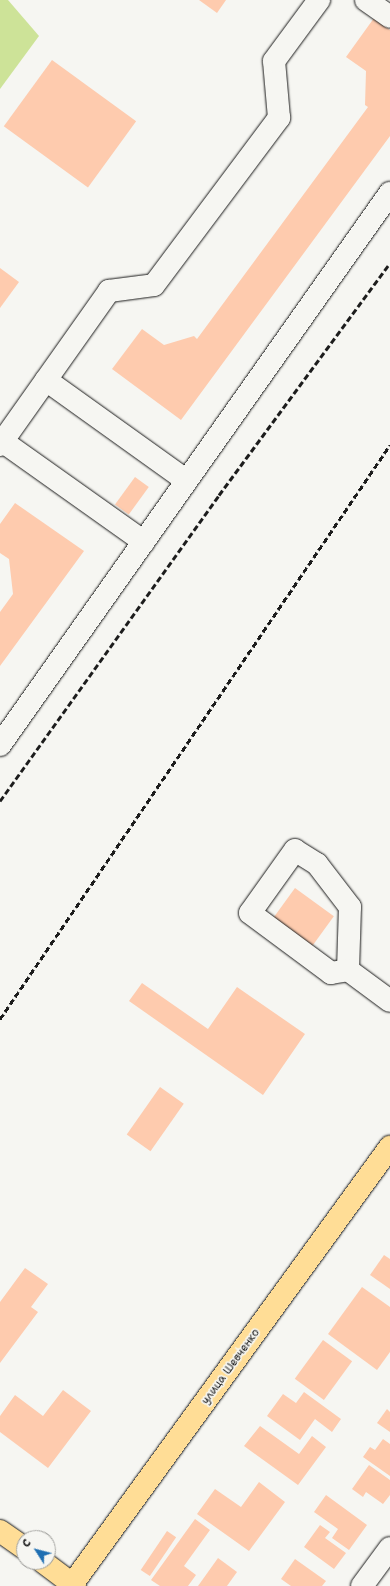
<!DOCTYPE html>
<html>
<head>
<meta charset="utf-8">
<style>
	body { margin:0 }
	#map { position:relative; width:390px; height:1586px; overflow:hidden; background:#f6f6f2; font-family:"Shantell Sans",sans-serif }
	div>[style] { position:absolute }
	[style*='--x'] { left:calc(var(--x)*1px); top:calc(var(--y)*1px); width:calc(var(--w)*1px); rotate:calc(var(--a)*1deg) }
	.green>* { inset:0; background:#cde398 }
	.building>* { inset:0; background:#fecbae; transform-origin:0 0 }
	.roads { filter:drop-shadow(0 0 1px #1c1c1c) drop-shadow(0 0 1px #1c1c1c) }
	.minor>* { height:22px; margin:-11px; padding:0 11px; transform-origin:11px; border-radius:11px; background:#f6f6f2 }
	.major>* { height:22px; margin:-11px; padding:0 11px; transform-origin:11px; border-radius:11px; background:#ffdd96 }
	.rail>* { height:3px; margin-top:-1.5px; transform-origin:0; background:repeating-linear-gradient(90deg,#1c1c1c 0 6px,transparent 0 9px) }
	span { translate:-50% -50%; white-space:nowrap; text-align:center; line-height:1.15; -webkit-text-stroke:3.5px #f6f6f2; paint-order:stroke }
	.street-label { font-size:11px; color:#1c1c1c }
	.north { position:absolute; left:16px; top:1530px; width:40px; height:40px; box-sizing:border-box; background:#f6f6f2; border:1px solid #9f9f9c; border-radius:50%; rotate:306deg; font-size:11px; font-weight:700; line-height:16px; text-align:center; color:#1c1c1c }
	.north::after { content:''; display:block; margin:auto; width:14px; height:18px; background:#1f6fb2; clip-path:polygon(50% 0,100% 100%,50% 72%,0 100%) }
</style>
</head>
<body>
<div id="map">
	<div class="green">
		<div style="clip-path:polygon(0 0,8px 0,39px 36px,0 89px)"></div>
	</div>
	<div class="building">
		<div style="clip-path:polygon(199px 0,226px 0,217px 13px)"></div>
		<div style="clip-path:polygon(374px 18px,390px 30px,390px 136px,181px 420px,112px 369px,142px 329px,164px 345px,194px 336px,197px 339px,368px 107px,365px 105px,366px 71px,346px 57px)"></div>
		<div style="left:52px;top:60px;width:104px;height:82px;rotate:36deg"></div>
		<div style="clip-path:polygon(0 268px,19px 282px,0 308px)"></div>
		<div style="left:135px;top:477px;width:17px;height:34px;rotate:36deg"></div>
		<div style="clip-path:polygon(15px 503px,84px 551px,0 666px,0 612px,13px 594px,9px 559px,0 553px,0 524px)"></div>
		<div style="left:295px;top:888px;width:48px;height:37px;rotate:36deg"></div>
		<div style="clip-path:polygon(142px 983px,208px 1029px,237px 987px,305px 1034px,263px 1095px,129px 1001px)"></div>
		<div style="left:160px;top:1087px;width:29px;height:58px;rotate:35deg"></div>
		<div style="clip-path:polygon(384px 1255px,390px 1259px,390px 1289px,370px 1275px)"></div>
		<div style="clip-path:polygon(25px 1268px,48px 1284px,31px 1307px,38px 1312px,0 1363px,0 1302px)"></div>
		<div style="clip-path:polygon(362px 1287px,390px 1307px,390px 1352px,377px 1370px,328px 1334px)"></div>
		<div style="left:323px;top:1340px;width:36px;height:48px;rotate:36deg"></div>
		<div style="clip-path:polygon(63px 1390px,91px 1411px,48px 1468px,0 1432px,0 1416px,15px 1395px,43px 1416px)"></div>
		<div style="clip-path:polygon(304px 1392px,341px 1419px,332px 1432px,315px 1419px,300px 1440px,267px 1416px,283px 1394px,296px 1403px)"></div>
		<div style="clip-path:polygon(387px 1409px,390px 1412px,390px 1432px,377px 1423px)"></div>
		<div style="clip-path:polygon(260px 1426px,299px 1454px,312px 1436px,326px 1447px,298px 1485px,244px 1446px)"></div>
		<div style="clip-path:polygon(383px 1439px,390px 1444px,390px 1476px,363px 1457px,370px 1447px,375px 1450px)"></div>
		<div style="clip-path:polygon(369px 1465px,390px 1480px,390px 1495px,383px 1504px,366px 1492px,363px 1497px,352px 1489px)"></div>
		<div style="clip-path:polygon(259px 1482px,285px 1502px,249px 1551px,197px 1514px,215px 1489px,241px 1507px)"></div>
		<div style="clip-path:polygon(326px 1495px,367px 1525px,349px 1550px,332px 1538px,338px 1529px,314px 1512px)"></div>
		<div style="clip-path:polygon(195px 1519px,210px 1530px,184px 1566px,196px 1575px,188px 1586px,160px 1586px,151px 1580px)"></div>
		<div style="clip-path:polygon(320px 1525px,330px 1532px,325px 1538px,346px 1553px,334px 1569px,304px 1547px)"></div>
		<div style="left:167px;top:1531px;width:11px;height:47px;rotate:34deg"></div>
		<div style="clip-path:polygon(218px 1558px,237px 1572px,227px 1586px,198px 1586px)"></div>
		<div style="clip-path:polygon(295px 1559px,326px 1581px,322px 1586px,291px 1586px,281px 1579px)"></div>
	</div>
	<div class="roads">
		<div class="minor">
			<div style="--x:366;--y:0;--w:29;--a:35"></div>
			<div style="--x:46;--y:380;--w:173;--a:35.6"></div>
			<div style="--x:2;--y:441;--w:174;--a:35.4"></div>
			<div style="--x:0;--y:445;--w:189;--a:-54.7"></div>
			<div style="--x:109;--y:291;--w:45;--a:-7.6"></div>
			<div style="--x:154;--y:285;--w:209;--a:-53.2"></div>
			<div style="--x:279;--y:118;--w:57;--a:-95"></div>
			<div style="--x:274;--y:61;--w:76;--a:-53.6"></div>
			<div style="--x:0;--y:745;--w:676;--a:-54.76"></div>
			<div style="--x:348;--y:970;--w:63;--a:-88.2"></div>
			<div style="--x:350;--y:907;--w:54;--a:-127.5"></div>
			<div style="--x:317;--y:864;--w:26;--a:-148"></div>
			<div style="--x:295;--y:850;--w:77;--a:125.5"></div>
			<div style="--x:250;--y:913;--w:101;--a:36.5"></div>
			<div style="--x:331;--y:973;--w:17;--a:-10"></div>
			<div style="--x:348;--y:970;--w:52;--a:36.4"></div>
			<div style="--x:362;--y:1586;--w:47;--a:-53.6"></div>
		</div>
		<div class="major">
			<div style="--x:0;--y:1531;--w:29;--a:35"></div>
			<div style="--x:43;--y:1562;--w:40;--a:37"></div>
			<div style="--x:71;--y:1586;--w:543;--a:-54"></div>
		</div>
	</div>
	<div class="rail">
		<div style="--x:0;--y:801;--w:376;--a:-54.4"></div>
		<div style="--x:219;--y:495;--w:288;--a:-53.6"></div>
		<div style="--x:0;--y:1019;--w:694;--a:-55.81"></div>
	</div>
	<div class="street-label">
		<span style="left:231px;top:1367px;rotate:-54deg">улица Шевченко</span>
	</div>
	<div class="north">С</div>
</div>
</body>
</html>
